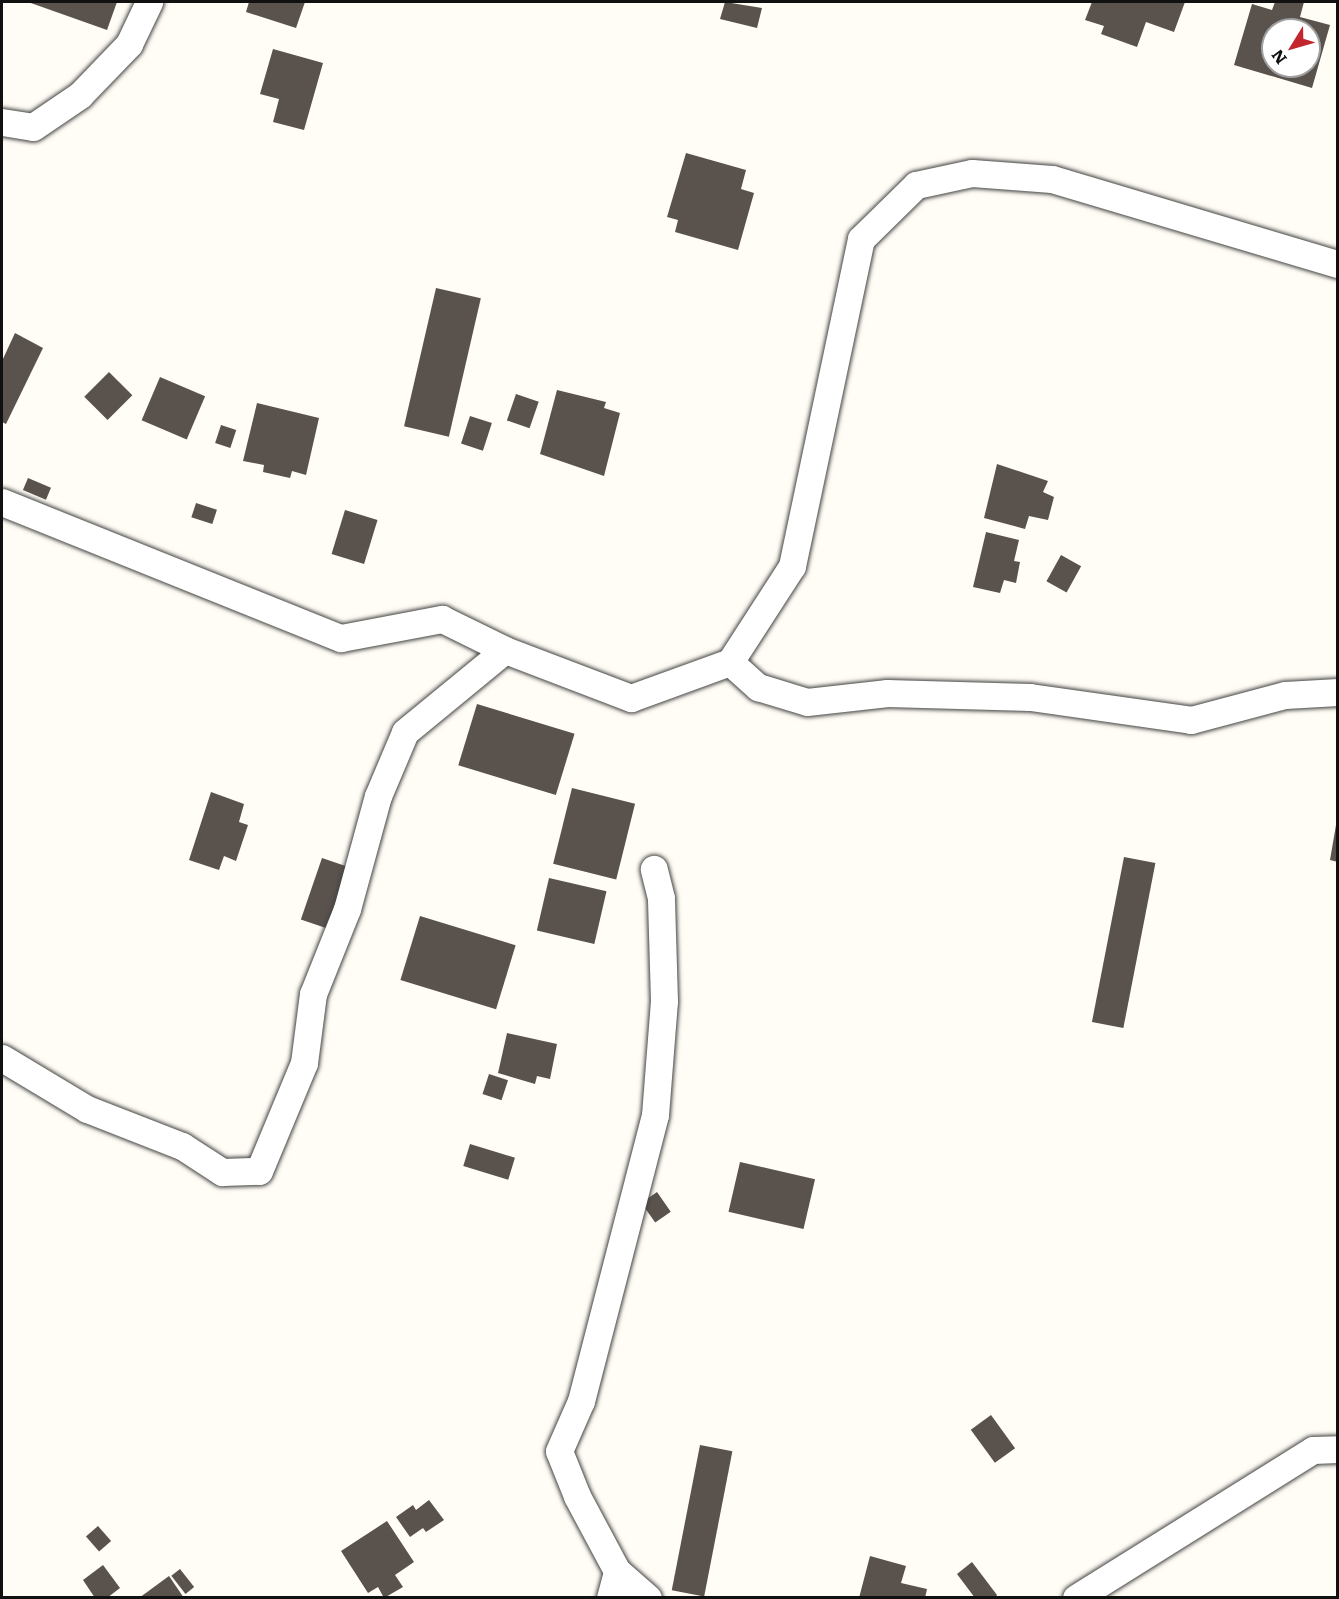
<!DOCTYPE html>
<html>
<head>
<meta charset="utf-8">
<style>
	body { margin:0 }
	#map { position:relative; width:1339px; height:1599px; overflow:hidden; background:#fffdf5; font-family:Literata,serif }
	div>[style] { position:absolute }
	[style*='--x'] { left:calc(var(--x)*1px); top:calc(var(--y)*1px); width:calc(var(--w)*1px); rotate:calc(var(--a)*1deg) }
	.building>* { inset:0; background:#5a524d; transform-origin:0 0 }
	.roads { filter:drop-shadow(0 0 2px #444) drop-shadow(0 0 2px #444) }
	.street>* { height:27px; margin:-13.5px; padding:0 13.5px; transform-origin:13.5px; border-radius:13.5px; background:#fff }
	span { translate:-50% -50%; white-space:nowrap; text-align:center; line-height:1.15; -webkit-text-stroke:6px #fff; paint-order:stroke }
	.frame { position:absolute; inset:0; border:3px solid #111; pointer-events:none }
	.north { position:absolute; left:1261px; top:18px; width:60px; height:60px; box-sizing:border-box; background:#fff; border:2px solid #a0a0a0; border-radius:50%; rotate:233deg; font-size:16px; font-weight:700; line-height:24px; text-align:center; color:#111 }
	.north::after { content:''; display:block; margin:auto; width:21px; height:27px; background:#c4262e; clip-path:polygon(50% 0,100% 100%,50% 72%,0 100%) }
</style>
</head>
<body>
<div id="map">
	<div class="building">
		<div style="clip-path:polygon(28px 2px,117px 2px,107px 30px)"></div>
		<div style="clip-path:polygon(249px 2px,305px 2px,296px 28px,246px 12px)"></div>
		<div style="clip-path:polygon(725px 2px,762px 8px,757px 28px,720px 19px)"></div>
		<div style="clip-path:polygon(1092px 2px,1185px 2px,1174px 32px,1146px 22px,1137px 47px,1101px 34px,1104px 26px,1085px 20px)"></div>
		<div style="clip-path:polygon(evenodd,1275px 2px,1304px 2px,1300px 17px,1330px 25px,1312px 88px,1234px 65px,1252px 4px,1272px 10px,1275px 2px,1273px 30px,1309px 30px,1309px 66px,1273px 66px,1273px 30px)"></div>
		<div style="clip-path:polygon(273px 49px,323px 63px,304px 130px,273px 122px,279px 99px,260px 94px)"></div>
		<div style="clip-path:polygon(686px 153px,746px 170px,741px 189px,754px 193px,738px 250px,675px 232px,678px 220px,667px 217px)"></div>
		<div style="left:436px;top:288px;width:46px;height:142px;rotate:13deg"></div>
		<div style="clip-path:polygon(15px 333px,43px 348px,6px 424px,2px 422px,2px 361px)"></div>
		<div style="left:109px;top:372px;width:33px;height:35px;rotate:45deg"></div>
		<div style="left:160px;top:377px;width:49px;height:47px;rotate:23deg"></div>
		<div style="clip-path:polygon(557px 390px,606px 402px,604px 408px,620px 413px,604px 476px,540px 454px)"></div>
		<div style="left:516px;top:394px;width:24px;height:28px;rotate:19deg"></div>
		<div style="clip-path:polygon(257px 403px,319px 418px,306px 475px,292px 471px,290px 478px,263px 472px,264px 465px,243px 461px)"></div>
		<div style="left:470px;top:416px;width:23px;height:29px;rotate:18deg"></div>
		<div style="left:221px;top:425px;width:16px;height:19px;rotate:18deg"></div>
		<div style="clip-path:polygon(997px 464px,1048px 481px,1043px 492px,1054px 497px,1048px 520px,1029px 516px,1025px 529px,984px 518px)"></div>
		<div style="left:28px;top:478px;width:25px;height:13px;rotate:23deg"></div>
		<div style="left:196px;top:503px;width:22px;height:15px;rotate:18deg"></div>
		<div style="left:345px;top:510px;width:34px;height:46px;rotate:17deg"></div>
		<div style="clip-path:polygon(986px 532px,1019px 540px,1014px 561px,1020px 562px,1016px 583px,1004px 580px,1000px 593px,973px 587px)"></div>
		<div style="left:1061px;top:555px;width:23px;height:30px;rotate:29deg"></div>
		<div style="left:477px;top:704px;width:102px;height:64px;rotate:17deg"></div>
		<div style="left:572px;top:788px;width:65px;height:78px;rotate:14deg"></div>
		<div style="clip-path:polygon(211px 792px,244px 804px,239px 822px,248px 825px,236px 861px,224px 856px,219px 870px,189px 860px)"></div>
		<div style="clip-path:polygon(1336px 825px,1338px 825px,1338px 862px,1330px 860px)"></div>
		<div style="left:1124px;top:857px;width:32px;height:168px;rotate:11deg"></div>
		<div style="left:322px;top:858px;width:28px;height:65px;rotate:19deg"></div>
		<div style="left:549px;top:878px;width:59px;height:54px;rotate:13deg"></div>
		<div style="left:420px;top:916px;width:100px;height:67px;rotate:17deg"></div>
		<div style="clip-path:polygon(507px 1033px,557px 1044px,550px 1079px,537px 1076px,535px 1084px,498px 1073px)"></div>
		<div style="left:489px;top:1074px;width:20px;height:21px;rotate:18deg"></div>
		<div style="left:470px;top:1144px;width:47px;height:23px;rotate:17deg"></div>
		<div style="left:740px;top:1162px;width:77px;height:51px;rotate:13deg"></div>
		<div style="left:657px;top:1192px;width:24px;height:19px;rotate:55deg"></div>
		<div style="left:991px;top:1415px;width:41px;height:25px;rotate:54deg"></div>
		<div style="left:700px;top:1445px;width:33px;height:148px;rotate:11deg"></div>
		<div style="clip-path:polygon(429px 1500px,444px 1520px,426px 1532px,423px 1528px,410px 1537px,396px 1517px,413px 1505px,416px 1510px)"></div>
		<div style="clip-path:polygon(387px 1521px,414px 1562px,395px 1575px,403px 1587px,384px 1598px,378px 1587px,368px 1593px,341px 1551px)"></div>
		<div style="left:98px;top:1526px;width:20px;height:16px;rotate:49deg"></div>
		<div style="clip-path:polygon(870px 1556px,906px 1566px,901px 1583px,927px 1589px,925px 1598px,859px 1598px)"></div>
		<div style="clip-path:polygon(972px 1562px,997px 1595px,995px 1598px,975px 1598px,957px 1574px)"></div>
		<div style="clip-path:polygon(103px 1565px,120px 1588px,107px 1598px,95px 1598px,83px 1580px)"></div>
		<div style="left:180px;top:1569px;width:23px;height:11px;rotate:52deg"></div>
		<div style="clip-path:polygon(169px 1576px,184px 1598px,139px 1598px)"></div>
	</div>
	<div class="roads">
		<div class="street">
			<div style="--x:2;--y:122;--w:31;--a:9"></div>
			<div style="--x:33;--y:127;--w:57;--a:-34.2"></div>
			<div style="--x:80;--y:95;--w:71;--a:-46.1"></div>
			<div style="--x:129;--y:44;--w:47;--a:-64.5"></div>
			<div style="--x:2;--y:502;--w:365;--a:21.9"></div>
			<div style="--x:341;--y:638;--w:103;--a:-10.7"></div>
			<div style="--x:442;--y:619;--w:70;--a:26.2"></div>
			<div style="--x:505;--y:650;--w:135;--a:20.9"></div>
			<div style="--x:631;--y:698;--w:105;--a:-20"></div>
			<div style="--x:730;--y:662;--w:114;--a:-57.1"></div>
			<div style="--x:792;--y:566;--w:334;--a:-78.1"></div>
			<div style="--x:861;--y:239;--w:77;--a:-44.5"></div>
			<div style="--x:916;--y:185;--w:57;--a:-12.1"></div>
			<div style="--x:972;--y:173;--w:80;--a:4.3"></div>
			<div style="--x:1052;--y:179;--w:298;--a:16.6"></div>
			<div style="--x:730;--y:662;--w:38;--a:42"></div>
			<div style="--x:758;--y:687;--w:51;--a:17"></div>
			<div style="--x:807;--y:702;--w:81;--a:-6.4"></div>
			<div style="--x:887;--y:693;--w:143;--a:1.6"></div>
			<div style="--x:1030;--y:697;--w:163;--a:8.1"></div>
			<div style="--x:1191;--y:720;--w:97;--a:-14.9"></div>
			<div style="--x:1285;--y:695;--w:53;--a:-3.2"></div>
			<div style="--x:2;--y:1058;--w:99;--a:31"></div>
			<div style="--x:87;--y:1109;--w:102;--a:21.3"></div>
			<div style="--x:182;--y:1146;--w:48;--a:33"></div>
			<div style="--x:222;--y:1172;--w:37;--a:-2"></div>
			<div style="--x:259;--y:1171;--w:117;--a:-67.4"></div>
			<div style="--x:304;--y:1063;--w:70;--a:-82.6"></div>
			<div style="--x:313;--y:994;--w:92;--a:-68.2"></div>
			<div style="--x:347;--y:909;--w:117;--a:-74.7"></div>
			<div style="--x:378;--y:796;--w:69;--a:-67.1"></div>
			<div style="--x:405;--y:732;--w:129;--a:-39.4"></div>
			<div style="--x:617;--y:1571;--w:41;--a:41.1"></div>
			<div style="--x:610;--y:1598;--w:28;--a:-75"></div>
			<div style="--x:617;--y:1571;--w:85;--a:-118.1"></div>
			<div style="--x:577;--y:1496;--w:48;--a:-111.8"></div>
			<div style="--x:559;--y:1451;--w:55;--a:-66.3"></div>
			<div style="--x:581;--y:1401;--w:295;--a:-75.5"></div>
			<div style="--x:655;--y:1115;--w:114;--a:-85.5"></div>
			<div style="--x:664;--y:1001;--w:103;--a:-91.7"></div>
			<div style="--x:661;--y:898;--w:30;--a:-104"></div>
			<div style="--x:1076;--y:1598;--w:279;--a:-32"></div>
			<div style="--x:1313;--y:1450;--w:25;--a:-2"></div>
		</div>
	</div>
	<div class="frame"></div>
	<div class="north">N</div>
</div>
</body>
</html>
